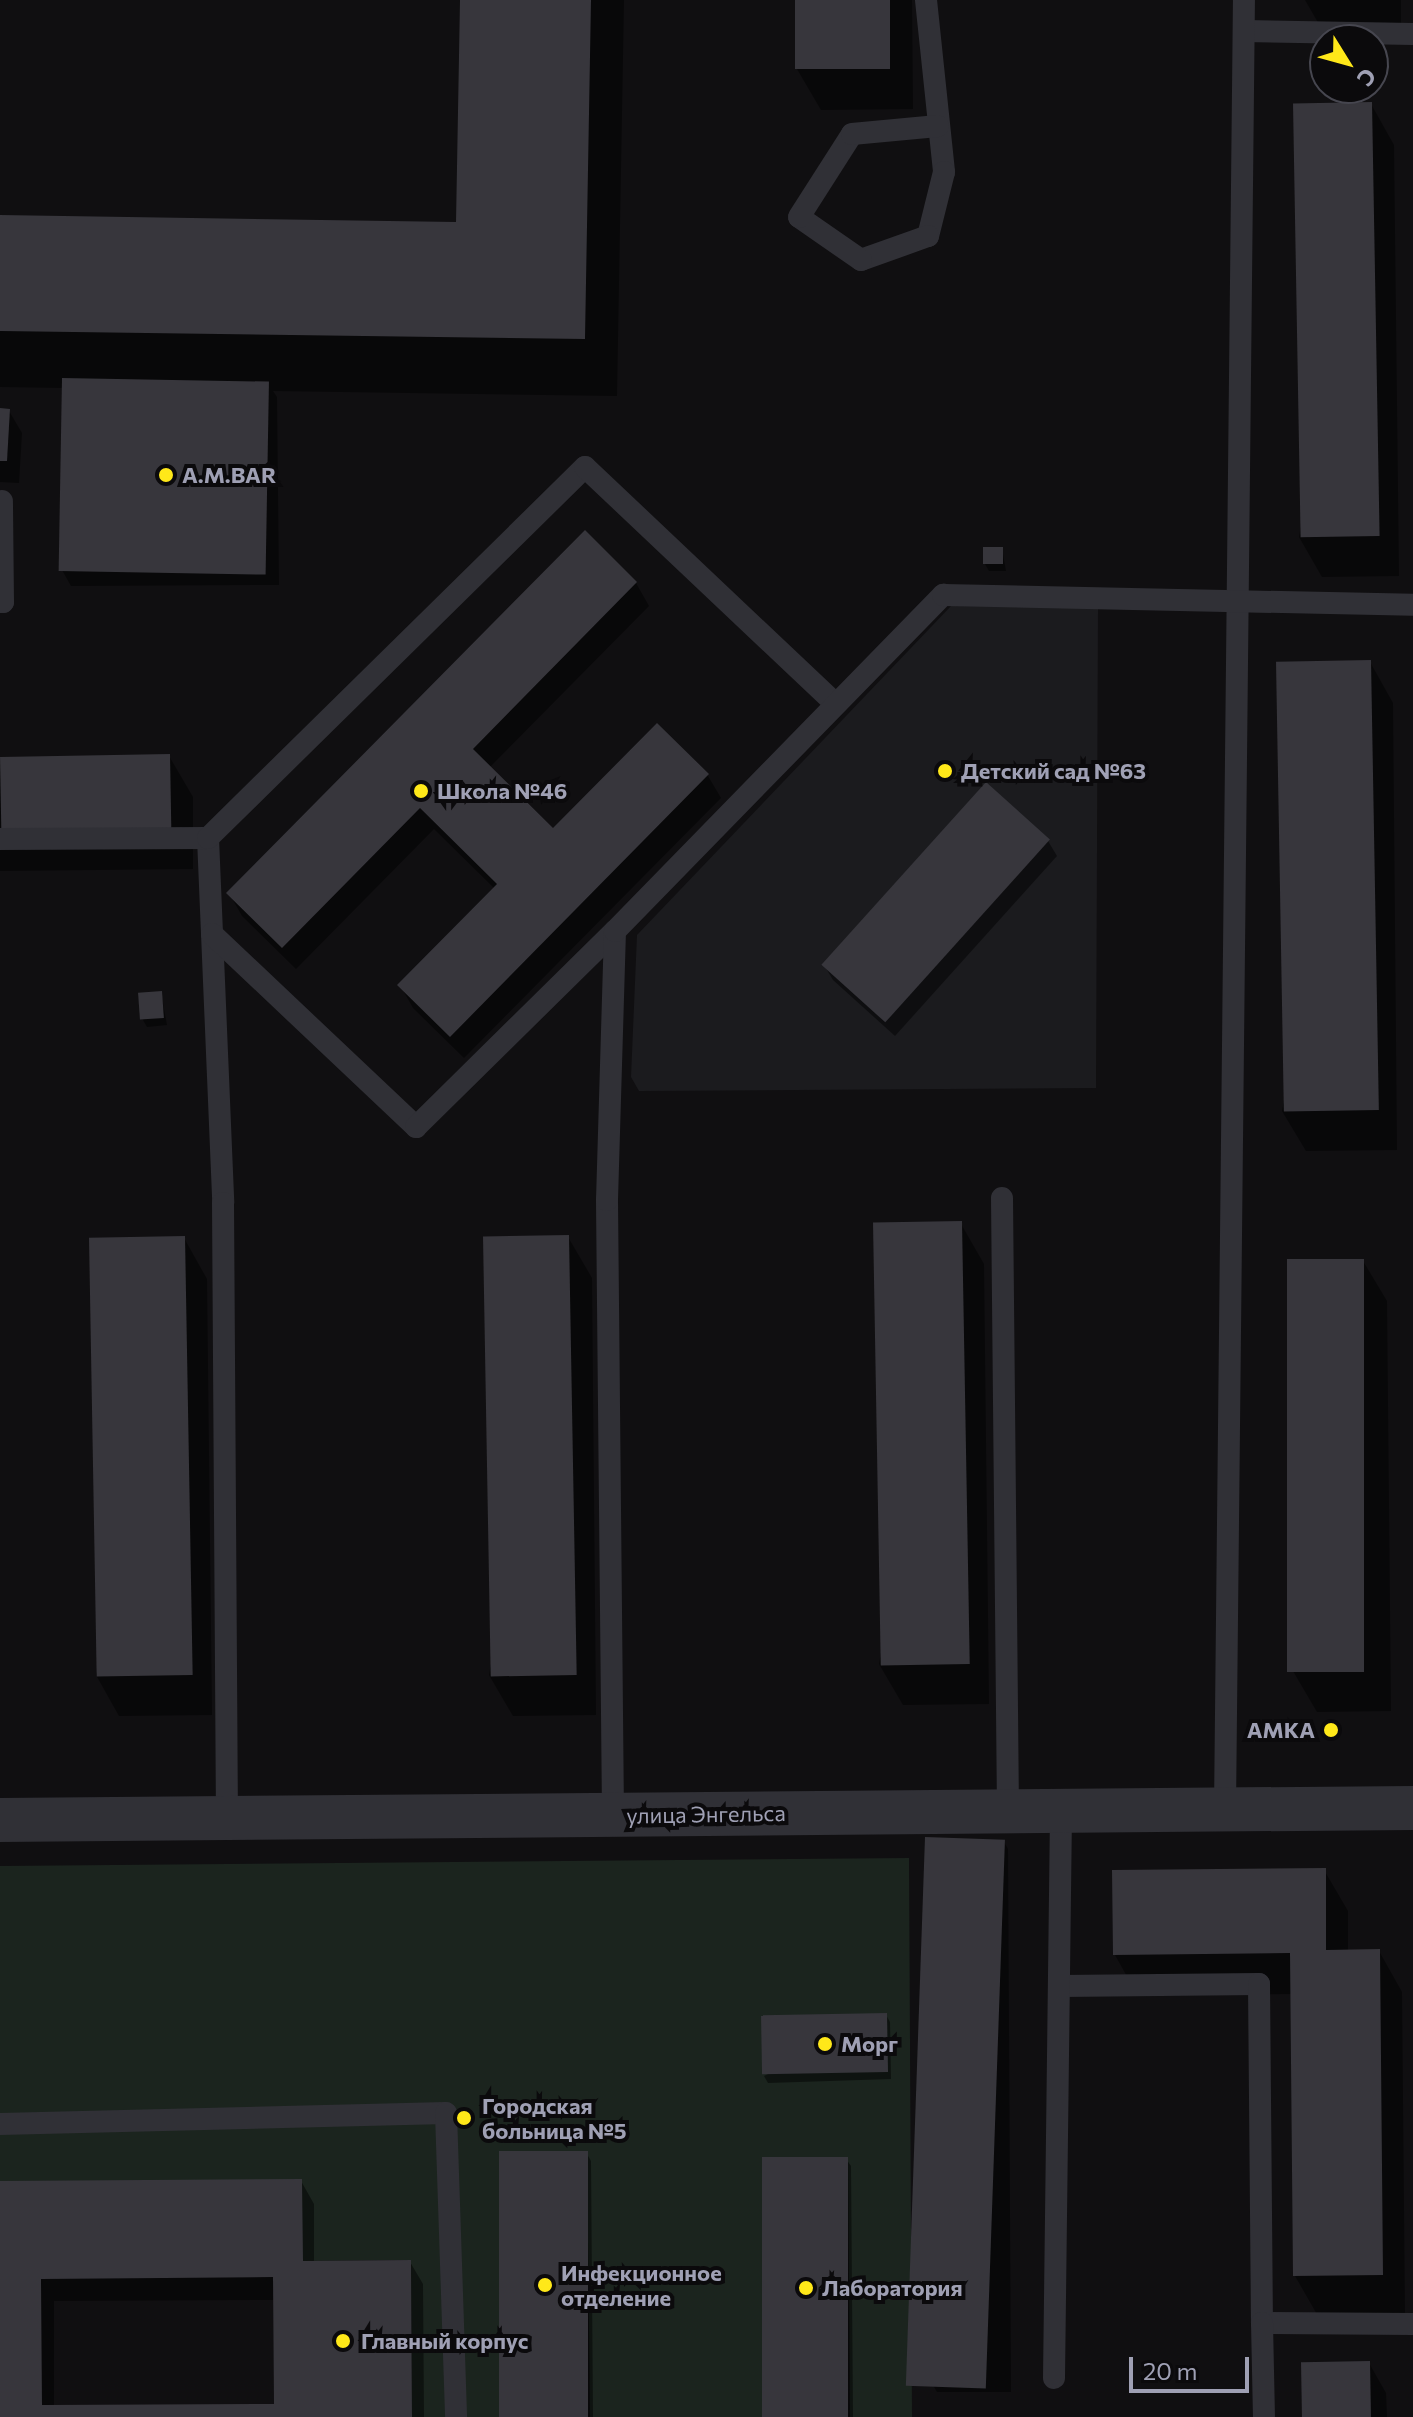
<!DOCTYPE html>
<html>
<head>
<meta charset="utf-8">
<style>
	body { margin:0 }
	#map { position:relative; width:1413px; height:2417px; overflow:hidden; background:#100f11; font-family:Commissioner,sans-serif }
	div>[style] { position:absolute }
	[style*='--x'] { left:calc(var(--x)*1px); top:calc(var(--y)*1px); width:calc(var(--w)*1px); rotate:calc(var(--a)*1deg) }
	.built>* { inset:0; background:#1b1b1e }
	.green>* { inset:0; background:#1b241e }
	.shadow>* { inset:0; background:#0007 }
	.building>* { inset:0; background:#37363c; transform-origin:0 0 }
	.lane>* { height:22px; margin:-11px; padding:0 11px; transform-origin:11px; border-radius:11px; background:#303036 }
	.street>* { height:44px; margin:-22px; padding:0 22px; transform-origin:22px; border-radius:22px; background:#303036 }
	.dots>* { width:22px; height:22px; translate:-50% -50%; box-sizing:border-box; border:4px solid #0b0a0c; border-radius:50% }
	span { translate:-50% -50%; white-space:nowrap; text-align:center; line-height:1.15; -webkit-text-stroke:8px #0b0a0c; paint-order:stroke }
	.poi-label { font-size:22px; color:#9fa0b4; font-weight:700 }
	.left { translate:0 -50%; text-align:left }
	.right { translate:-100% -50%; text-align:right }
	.street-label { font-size:22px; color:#9fa0b4 }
	.north { position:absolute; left:1309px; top:24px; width:80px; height:80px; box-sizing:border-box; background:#0b0a0c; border:2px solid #46464f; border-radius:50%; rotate:127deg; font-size:22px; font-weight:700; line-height:32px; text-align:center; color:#9fa0b4 }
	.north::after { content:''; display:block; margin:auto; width:28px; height:36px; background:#ffe819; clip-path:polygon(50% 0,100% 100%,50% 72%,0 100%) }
	.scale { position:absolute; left:1129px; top:2357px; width:120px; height:36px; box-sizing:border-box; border:4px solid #9fa0b4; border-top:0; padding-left:10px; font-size:24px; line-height:28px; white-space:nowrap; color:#9fa0b4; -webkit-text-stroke:6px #0b0a0c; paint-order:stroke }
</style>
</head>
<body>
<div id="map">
	<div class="built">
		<div style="clip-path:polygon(951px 606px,1098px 607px,1096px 1088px,639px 1091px,631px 1077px,637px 935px)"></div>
	</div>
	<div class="green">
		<div style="clip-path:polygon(909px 1858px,912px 2417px,850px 2417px,848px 2158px,764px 2417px,590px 2417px,587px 2152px,499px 2153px,502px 2417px,412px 2417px,411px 2260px,303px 2261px,0 2181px,0 1866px)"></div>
	</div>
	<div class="shadow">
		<div style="clip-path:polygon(462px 0,624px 0,617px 396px,273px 391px,277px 397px,279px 585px,71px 586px,62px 570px,64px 388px,0 387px,0 217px,458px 224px)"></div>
		<div style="clip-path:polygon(797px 0,912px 0,913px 109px,821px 110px,797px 69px)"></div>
		<div style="clip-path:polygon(1305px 0,1401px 0,1401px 37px,1327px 38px)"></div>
		<div style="clip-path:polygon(1371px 104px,1394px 145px,1399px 576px,1322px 577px,1299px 537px)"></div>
		<div style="clip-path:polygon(0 410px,9px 411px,22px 433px,19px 483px,0 482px)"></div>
		<div style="clip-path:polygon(1002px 549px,1006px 571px,989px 571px,985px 564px)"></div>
		<div style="clip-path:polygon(636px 583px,649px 606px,489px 768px,553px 831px,657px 725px,708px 776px,721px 798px,464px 1058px,413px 1008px,400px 985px,495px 889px,434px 829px,296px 969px,242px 916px,229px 893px)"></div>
		<div style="clip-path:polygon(1370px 662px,1393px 703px,1397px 1150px,1306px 1151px,1282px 1111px)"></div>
		<div style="clip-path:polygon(169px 756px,193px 797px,193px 869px,0 871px,0 758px)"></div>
		<div style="clip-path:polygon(1048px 841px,1057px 856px,895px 1036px,833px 980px,824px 965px)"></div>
		<div style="clip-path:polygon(161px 993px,167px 1025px,147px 1027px,143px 1020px)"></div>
		<div style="clip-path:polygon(961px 1224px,984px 1264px,989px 1704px,903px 1705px,879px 1664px)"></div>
		<div style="clip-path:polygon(568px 1237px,592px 1278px,596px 1715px,513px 1716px,489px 1675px)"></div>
		<div style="clip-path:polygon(184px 1238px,207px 1279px,212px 1715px,119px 1716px,96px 1675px)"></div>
		<div style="clip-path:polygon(1363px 1261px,1387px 1301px,1391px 1711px,1317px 1712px,1293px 1671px)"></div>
		<div style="clip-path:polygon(1004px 1842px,1008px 1849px,1011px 2392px,937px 2392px,933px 2385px)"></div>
		<div style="clip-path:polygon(1324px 1870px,1348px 1911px,1348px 1952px,1379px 1951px,1402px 1992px,1405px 2315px,1318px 2316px,1295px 2276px,1292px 1994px,1138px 1996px,1115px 1955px)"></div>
		<div style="clip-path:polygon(886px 2015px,890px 2022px,891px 2079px,768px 2083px,764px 2076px)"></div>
		<div style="clip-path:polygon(587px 2154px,591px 2161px,593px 2417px,504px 2417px)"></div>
		<div style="clip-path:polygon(846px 2159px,851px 2166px,853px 2417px,766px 2417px)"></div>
		<div style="clip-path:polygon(evenodd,301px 2181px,314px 2204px,314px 2263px,410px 2262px,423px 2284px,424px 2417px,0 2417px,0 2183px,301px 2181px,275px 2300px,276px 2406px,54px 2407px,54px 2301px,275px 2300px)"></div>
		<div style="clip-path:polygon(1369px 2363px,1386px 2393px,1387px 2417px,1304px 2417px)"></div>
	</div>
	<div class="building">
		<div style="clip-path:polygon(460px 0,591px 0,585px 339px,0 331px,0 215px,456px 222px)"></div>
		<div style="left:795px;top:0;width:95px;height:69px"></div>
		<div style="left:1372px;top:102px;width:434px;height:79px;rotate:89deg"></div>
		<div style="left:62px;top:378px;width:207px;height:193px;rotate:1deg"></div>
		<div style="clip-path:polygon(0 408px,10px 409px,7px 461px,0 461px)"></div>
		<div style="clip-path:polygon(585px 530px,637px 582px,473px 749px,553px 828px,657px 723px,709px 774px,450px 1037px,397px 985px,497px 884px,420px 808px,282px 948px,226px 893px)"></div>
		<div style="left:1003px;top:547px;width:17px;height:20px;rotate:90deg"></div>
		<div style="left:1371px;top:660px;width:450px;height:95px;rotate:89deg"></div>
		<div style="left:170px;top:754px;width:75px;height:170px;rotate:89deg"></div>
		<div style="left:986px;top:782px;width:86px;height:246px;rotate:42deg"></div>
		<div style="left:162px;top:991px;width:27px;height:24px;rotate:86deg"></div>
		<div style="left:962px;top:1221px;width:443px;height:89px;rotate:89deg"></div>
		<div style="left:569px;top:1235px;width:440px;height:86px;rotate:89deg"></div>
		<div style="left:185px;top:1236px;width:439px;height:96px;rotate:89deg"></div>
		<div style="left:1287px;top:1259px;width:77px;height:413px"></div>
		<div style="left:925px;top:1837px;width:80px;height:549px;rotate:2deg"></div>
		<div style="clip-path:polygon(1326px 1868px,1326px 1950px,1380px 1949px,1383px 2275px,1293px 2276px,1290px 1953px,1113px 1955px,1112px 1870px)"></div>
		<div style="left:887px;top:2013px;width:59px;height:126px;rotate:89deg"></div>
		<div style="left:588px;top:2151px;width:266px;height:89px;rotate:90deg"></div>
		<div style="left:848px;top:2157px;width:260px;height:86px;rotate:90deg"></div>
		<div style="clip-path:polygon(evenodd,302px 2179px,303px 2261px,411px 2260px,412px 2417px,0 2417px,0 2181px,302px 2179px,273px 2277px,274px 2404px,42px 2405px,41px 2279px,273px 2277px)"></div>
		<div style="left:1370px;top:2361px;width:56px;height:69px;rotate:89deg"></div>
	</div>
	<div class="lane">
		<div style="--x:926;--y:0;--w:173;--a:84"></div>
		<div style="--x:944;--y:172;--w:66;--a:104"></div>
		<div style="--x:928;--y:236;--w:71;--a:160.3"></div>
		<div style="--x:861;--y:260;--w:75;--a:-145.3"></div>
		<div style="--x:799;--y:217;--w:98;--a:-57.4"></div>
		<div style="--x:852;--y:134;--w:86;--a:-5.3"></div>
		<div style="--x:1244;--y:31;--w:169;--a:1"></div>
		<div style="--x:0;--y:602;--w:3;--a:0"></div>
		<div style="--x:3;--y:602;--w:101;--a:-90.6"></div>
		<div style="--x:208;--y:838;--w:365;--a:87.6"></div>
		<div style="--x:223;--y:1203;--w:615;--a:89.63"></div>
		<div style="--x:0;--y:839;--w:208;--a:-0.3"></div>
		<div style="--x:208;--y:838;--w:529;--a:-44.54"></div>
		<div style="--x:585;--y:467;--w:345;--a:43.4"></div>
		<div style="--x:212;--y:934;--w:281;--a:43.4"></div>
		<div style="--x:416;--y:1127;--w:279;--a:-44.6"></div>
		<div style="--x:1002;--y:1198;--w:613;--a:89.44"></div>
		<div style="--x:1225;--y:1809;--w:1809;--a:-89.4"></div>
		<div style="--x:613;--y:1815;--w:615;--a:-90.56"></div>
		<div style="--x:607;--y:1200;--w:269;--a:-88.3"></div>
		<div style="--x:615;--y:931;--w:470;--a:-45.7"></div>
		<div style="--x:943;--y:595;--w:470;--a:1.2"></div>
		<div style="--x:1061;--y:1986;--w:198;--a:-0.6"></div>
		<div style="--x:1259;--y:1984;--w:339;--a:89.5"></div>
		<div style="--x:1262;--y:2323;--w:151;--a:0.4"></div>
		<div style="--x:0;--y:2124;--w:446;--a:-1.4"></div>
		<div style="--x:446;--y:2113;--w:304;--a:88.1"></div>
		<div style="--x:1262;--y:2323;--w:94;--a:88.8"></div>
		<div style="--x:1054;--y:2378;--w:567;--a:-89.29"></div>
	</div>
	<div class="street">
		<div style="--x:0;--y:1820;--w:1413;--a:-0.49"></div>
	</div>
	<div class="dots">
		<div style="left:166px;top:475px;background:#ffe819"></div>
		<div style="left:945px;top:771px;background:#ffe819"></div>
		<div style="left:421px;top:791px;background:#ffe819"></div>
		<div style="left:1331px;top:1730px;background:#ffe819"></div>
		<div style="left:825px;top:2044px;background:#ffe819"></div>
		<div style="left:464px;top:2118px;background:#ffe819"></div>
		<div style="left:545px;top:2285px;background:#ffe819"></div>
		<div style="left:806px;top:2288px;background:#ffe819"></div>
		<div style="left:343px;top:2341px;background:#ffe819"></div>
	</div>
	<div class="poi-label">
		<span class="left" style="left:182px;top:475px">А.М.BAR</span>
		<span class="left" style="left:961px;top:771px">Детский сад №63</span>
		<span class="left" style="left:437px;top:791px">Школа №46</span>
		<span class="right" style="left:1315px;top:1730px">АМКА</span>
		<span class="left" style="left:841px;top:2044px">Морг</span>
		<span class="left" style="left:482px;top:2118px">Городская<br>больница №5</span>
		<span class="left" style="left:561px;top:2285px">Инфекционное<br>отделение</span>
		<span class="left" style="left:822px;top:2288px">Лаборатория</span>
		<span class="left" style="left:361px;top:2341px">Главный корпус</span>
	</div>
	<div class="street-label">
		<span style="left:706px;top:1814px;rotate:-1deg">улица Энгельса</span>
	</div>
	<div class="north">С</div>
	<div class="scale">20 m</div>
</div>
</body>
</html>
